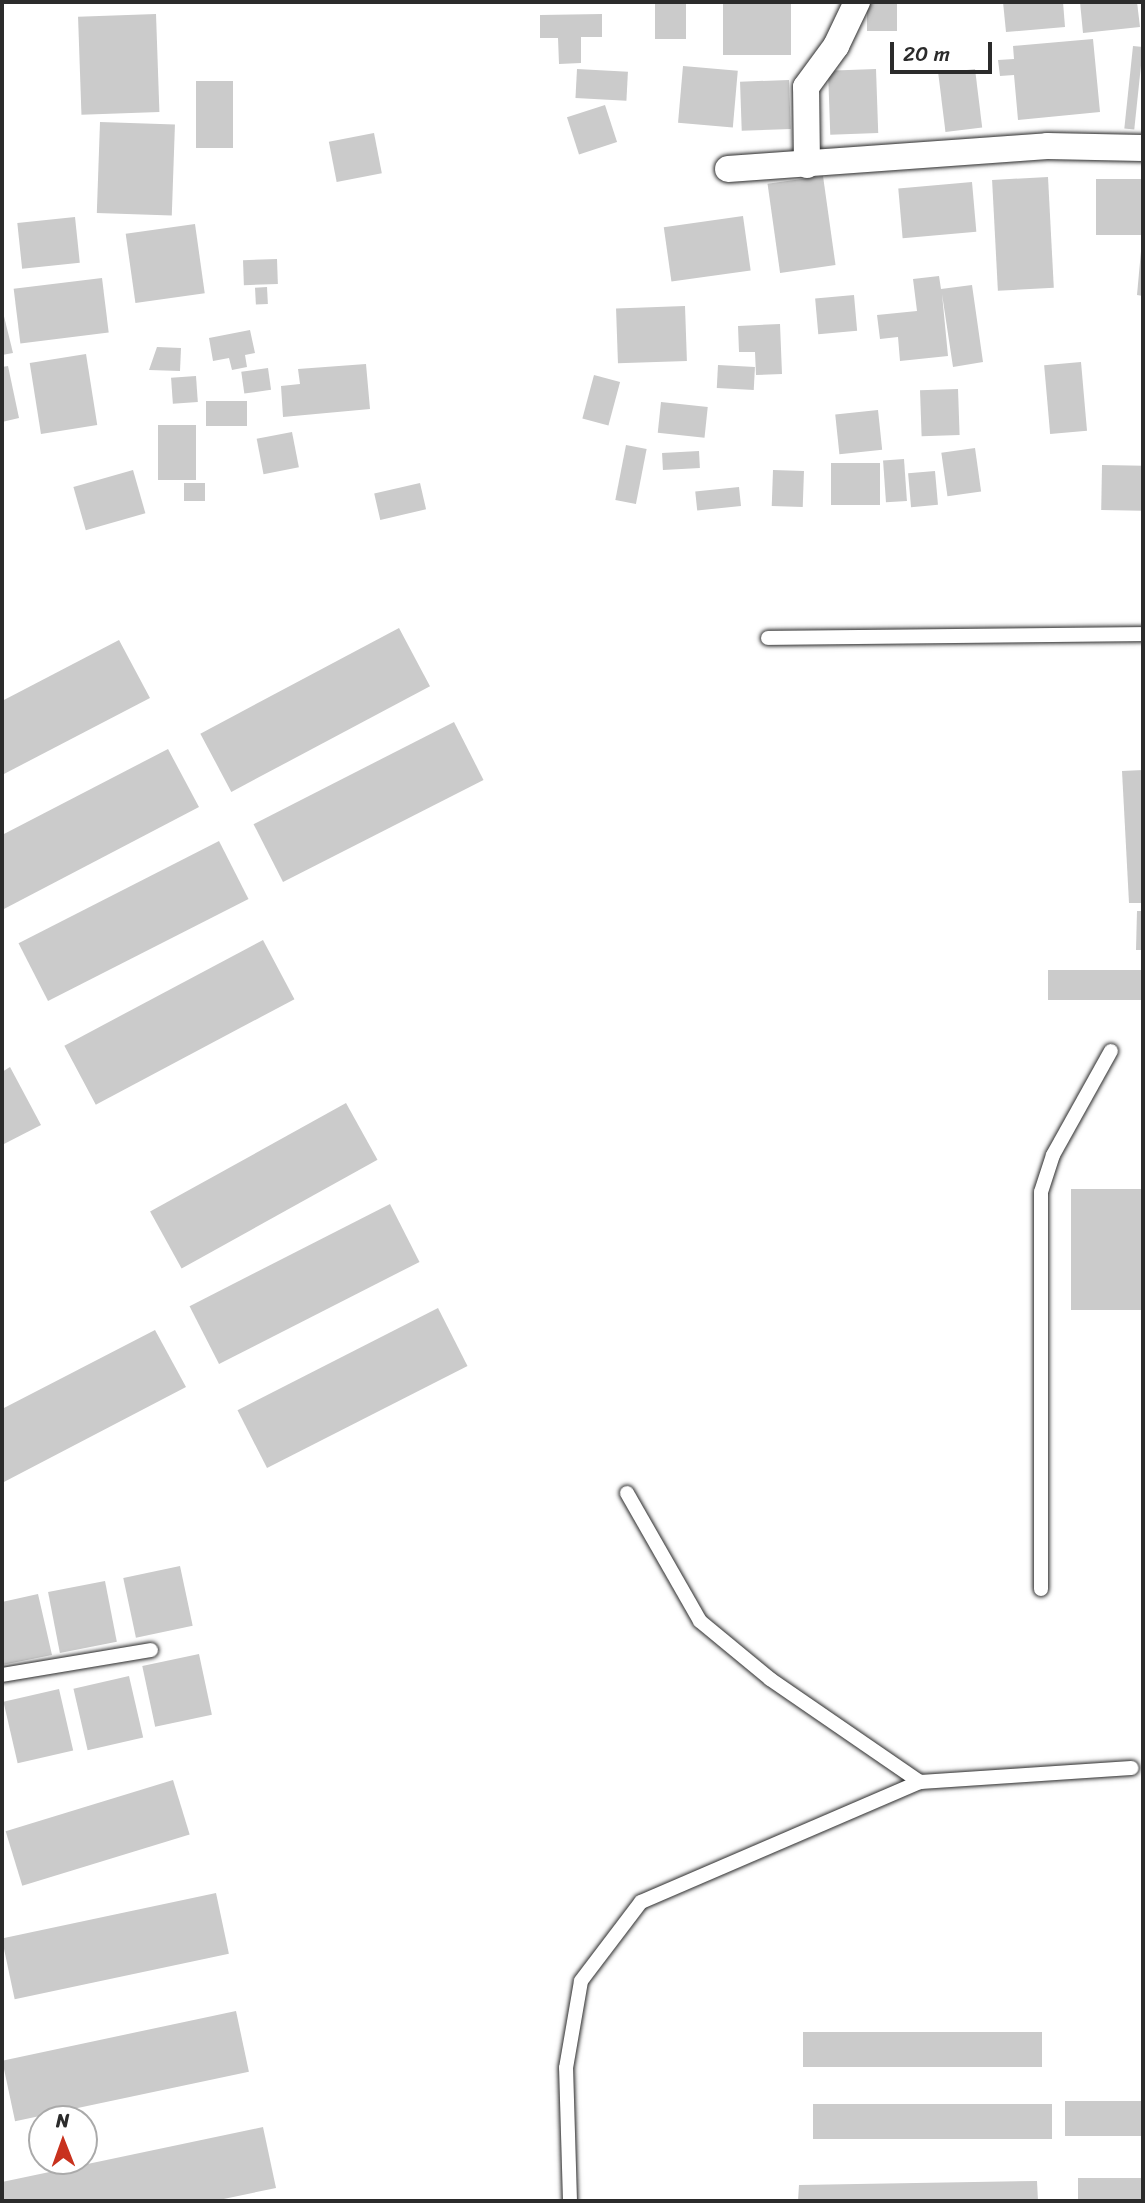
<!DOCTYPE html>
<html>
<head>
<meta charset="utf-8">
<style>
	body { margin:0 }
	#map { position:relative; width:1145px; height:2203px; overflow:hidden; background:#fff; font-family:Sriracha,sans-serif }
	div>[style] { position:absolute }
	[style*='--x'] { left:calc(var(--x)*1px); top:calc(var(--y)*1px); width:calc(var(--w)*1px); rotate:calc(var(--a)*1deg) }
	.building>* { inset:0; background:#cbcbcb; transform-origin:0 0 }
	.roads { filter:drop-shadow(0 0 2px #2b2b2b) drop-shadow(0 0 2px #2b2b2b) }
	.service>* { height:14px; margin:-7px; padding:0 7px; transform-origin:7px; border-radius:7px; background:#fff }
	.minor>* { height:26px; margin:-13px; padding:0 13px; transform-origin:13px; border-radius:13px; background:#fff }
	span { translate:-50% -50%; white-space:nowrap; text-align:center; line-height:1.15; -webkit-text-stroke:7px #fff; paint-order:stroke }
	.frame { position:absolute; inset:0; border:4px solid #2b2b2b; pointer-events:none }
	.north { position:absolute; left:28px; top:2105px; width:70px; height:70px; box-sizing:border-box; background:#fff; border:2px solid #aaa; border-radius:50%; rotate:359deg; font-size:19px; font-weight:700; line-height:28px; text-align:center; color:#2b2b2b }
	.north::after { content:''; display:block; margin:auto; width:24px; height:32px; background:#c8321e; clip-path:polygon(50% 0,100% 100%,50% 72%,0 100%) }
	.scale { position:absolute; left:890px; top:42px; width:102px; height:32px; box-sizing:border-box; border:4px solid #2b2b2b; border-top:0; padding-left:9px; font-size:21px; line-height:24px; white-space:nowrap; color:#2b2b2b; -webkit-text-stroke:5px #fff; paint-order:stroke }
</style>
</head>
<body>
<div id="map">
	<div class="building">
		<div style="left:655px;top:2px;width:31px;height:37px"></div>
		<div style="left:723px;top:2px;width:68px;height:53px"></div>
		<div style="left:867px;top:2px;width:30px;height:29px"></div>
		<div style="clip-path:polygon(1003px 2px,1063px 2px,1065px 27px,1006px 32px)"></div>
		<div style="clip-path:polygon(1080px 2px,1137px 2px,1140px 27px,1083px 33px)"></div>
		<div style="left:156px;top:14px;width:98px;height:78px;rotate:88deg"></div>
		<div style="clip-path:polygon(602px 14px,602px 37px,581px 37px,581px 63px,559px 64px,558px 38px,540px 38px,540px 15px)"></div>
		<div style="clip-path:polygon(1093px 39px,1100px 112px,1018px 120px,1014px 75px,1000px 76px,998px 60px,1014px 59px,1013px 46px)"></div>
		<div style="left:1133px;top:46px;width:10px;height:83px;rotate:6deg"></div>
		<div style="left:683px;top:66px;width:55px;height:57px;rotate:5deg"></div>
		<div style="left:577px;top:69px;width:51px;height:29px;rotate:3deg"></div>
		<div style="left:876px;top:69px;width:64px;height:48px;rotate:88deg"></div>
		<div style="left:975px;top:69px;width:59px;height:37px;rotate:83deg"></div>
		<div style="left:789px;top:80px;width:49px;height:49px;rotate:88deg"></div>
		<div style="left:196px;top:81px;width:37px;height:67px"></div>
		<div style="left:605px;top:105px;width:39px;height:40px;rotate:72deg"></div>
		<div style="left:100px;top:122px;width:75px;height:91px;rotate:2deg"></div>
		<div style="left:374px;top:133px;width:41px;height:46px;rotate:79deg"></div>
		<div style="left:823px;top:176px;width:90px;height:56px;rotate:82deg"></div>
		<div style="left:1048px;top:177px;width:111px;height:56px;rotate:87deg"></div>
		<div style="left:1143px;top:179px;width:56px;height:47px;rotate:90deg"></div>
		<div style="left:972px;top:182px;width:50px;height:74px;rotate:85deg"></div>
		<div style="left:743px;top:216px;width:55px;height:80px;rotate:82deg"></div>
		<div style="left:75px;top:217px;width:46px;height:58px;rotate:84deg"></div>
		<div style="left:195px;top:224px;width:70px;height:70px;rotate:82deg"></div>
		<div style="clip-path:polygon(1141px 251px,1143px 252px,1143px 296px,1137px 295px)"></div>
		<div style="left:277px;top:259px;width:25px;height:34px;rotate:88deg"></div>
		<div style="clip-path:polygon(939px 276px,941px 289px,972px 285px,983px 362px,953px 367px,942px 294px,948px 356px,900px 361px,898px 337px,880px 339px,877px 315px,917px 311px,913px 279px)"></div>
		<div style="left:102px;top:278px;width:55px;height:89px;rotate:83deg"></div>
		<div style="left:267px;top:287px;width:17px;height:12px;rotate:87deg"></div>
		<div style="left:854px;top:295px;width:36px;height:39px;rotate:85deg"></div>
		<div style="left:685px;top:306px;width:55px;height:69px;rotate:88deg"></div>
		<div style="clip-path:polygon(2px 308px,13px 353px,2px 355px)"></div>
		<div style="clip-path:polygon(780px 324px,782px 374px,756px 375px,755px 352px,739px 352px,738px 326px)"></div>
		<div style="clip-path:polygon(250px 330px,255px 353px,245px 355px,247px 367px,232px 370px,229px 358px,213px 361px,209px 338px)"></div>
		<div style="clip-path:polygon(157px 347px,181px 348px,180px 371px,149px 370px)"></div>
		<div style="left:86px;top:354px;width:72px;height:57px;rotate:81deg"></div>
		<div style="left:1081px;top:362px;width:69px;height:37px;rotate:85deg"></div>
		<div style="clip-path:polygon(366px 364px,370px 409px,283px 417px,281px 386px,300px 384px,298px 369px)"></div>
		<div style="left:718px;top:365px;width:37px;height:23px;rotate:3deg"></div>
		<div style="clip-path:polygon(8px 366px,19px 418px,2px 422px,2px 367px)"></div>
		<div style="left:268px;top:368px;width:22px;height:27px;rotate:82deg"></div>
		<div style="left:594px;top:375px;width:27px;height:45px;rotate:15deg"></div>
		<div style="left:196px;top:376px;width:26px;height:25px;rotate:86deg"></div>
		<div style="left:958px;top:389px;width:46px;height:38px;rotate:88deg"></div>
		<div style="left:206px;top:401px;width:41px;height:25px"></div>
		<div style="left:661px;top:402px;width:47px;height:31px;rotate:6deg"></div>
		<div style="left:878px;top:410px;width:40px;height:43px;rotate:84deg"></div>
		<div style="left:158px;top:425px;width:38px;height:55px"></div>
		<div style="left:292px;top:432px;width:36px;height:36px;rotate:79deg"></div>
		<div style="left:626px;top:445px;width:21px;height:56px;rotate:11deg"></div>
		<div style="left:975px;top:448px;width:44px;height:34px;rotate:82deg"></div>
		<div style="left:699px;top:451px;width:17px;height:37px;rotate:87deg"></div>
		<div style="left:904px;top:459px;width:42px;height:21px;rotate:86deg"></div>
		<div style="left:880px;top:463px;width:42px;height:49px;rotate:90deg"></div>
		<div style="left:1102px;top:465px;width:41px;height:45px;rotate:1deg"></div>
		<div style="left:133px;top:470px;width:45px;height:62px;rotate:74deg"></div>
		<div style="left:773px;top:470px;width:31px;height:36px;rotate:2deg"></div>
		<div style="left:935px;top:471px;width:34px;height:27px;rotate:85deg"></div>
		<div style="left:184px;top:483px;width:21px;height:18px"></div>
		<div style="left:420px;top:483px;width:27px;height:47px;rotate:77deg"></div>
		<div style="left:739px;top:487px;width:19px;height:44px;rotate:84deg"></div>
		<div style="left:399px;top:628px;width:66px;height:225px;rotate:62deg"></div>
		<div style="clip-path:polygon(119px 640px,150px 698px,2px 775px,2px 701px)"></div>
		<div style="left:454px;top:722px;width:65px;height:225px;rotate:63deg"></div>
		<div style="clip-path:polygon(168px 749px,199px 807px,2px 910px,2px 835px)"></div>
		<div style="clip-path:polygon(1143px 770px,1143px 903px,1129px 903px,1122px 771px)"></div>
		<div style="left:219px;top:841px;width:65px;height:225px;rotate:63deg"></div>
		<div style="clip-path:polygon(1137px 911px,1143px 911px,1143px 950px,1136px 950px)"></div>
		<div style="left:263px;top:940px;width:67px;height:225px;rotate:62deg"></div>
		<div style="left:1143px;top:970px;width:30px;height:95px;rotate:90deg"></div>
		<div style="clip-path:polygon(10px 1067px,41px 1125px,2px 1145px,2px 1072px)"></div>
		<div style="left:346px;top:1103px;width:65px;height:224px;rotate:61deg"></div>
		<div style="left:1143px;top:1189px;width:121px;height:72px;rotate:90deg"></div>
		<div style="left:390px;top:1204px;width:65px;height:225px;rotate:63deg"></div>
		<div style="left:438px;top:1308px;width:65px;height:225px;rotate:63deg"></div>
		<div style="clip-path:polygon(155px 1330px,186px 1387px,2px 1483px,2px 1409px)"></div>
		<div style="left:180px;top:1566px;width:61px;height:58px;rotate:78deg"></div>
		<div style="left:105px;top:1581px;width:62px;height:58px;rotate:79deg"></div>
		<div style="clip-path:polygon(38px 1594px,52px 1655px,2px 1665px,2px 1602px)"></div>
		<div style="left:199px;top:1654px;width:62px;height:58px;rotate:78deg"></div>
		<div style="left:129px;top:1676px;width:63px;height:57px;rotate:77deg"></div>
		<div style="left:59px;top:1689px;width:63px;height:57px;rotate:77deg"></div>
		<div style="left:173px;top:1780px;width:57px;height:175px;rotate:73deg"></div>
		<div style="left:216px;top:1893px;width:62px;height:219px;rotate:78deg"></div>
		<div style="left:236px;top:2011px;width:62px;height:239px;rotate:78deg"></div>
		<div style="left:1042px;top:2032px;width:35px;height:239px;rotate:90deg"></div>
		<div style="left:1143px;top:2101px;width:35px;height:78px;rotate:90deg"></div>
		<div style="left:1052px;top:2104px;width:35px;height:239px;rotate:90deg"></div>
		<div style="clip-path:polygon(263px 2127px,276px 2188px,214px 2201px,2px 2201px,2px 2182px)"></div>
		<div style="left:1143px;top:2178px;width:23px;height:65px;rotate:90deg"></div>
		<div style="clip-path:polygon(1037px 2181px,1038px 2201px,798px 2201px,799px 2185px)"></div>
	</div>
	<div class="roads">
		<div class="service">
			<div style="--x:768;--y:638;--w:375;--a:-0.6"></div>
			<div style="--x:627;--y:1493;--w:147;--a:60.3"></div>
			<div style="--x:700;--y:1621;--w:91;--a:39.6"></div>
			<div style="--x:770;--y:1679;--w:182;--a:34.5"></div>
			<div style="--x:1041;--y:1589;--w:397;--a:-90"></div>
			<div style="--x:1041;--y:1192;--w:39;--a:-72"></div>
			<div style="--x:1053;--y:1155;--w:119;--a:-60.9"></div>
			<div style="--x:2;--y:1675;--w:151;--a:-9.5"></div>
			<div style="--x:570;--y:2201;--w:133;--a:-91.7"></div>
			<div style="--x:566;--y:2068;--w:88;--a:-80.2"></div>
			<div style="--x:581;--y:1981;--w:99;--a:-52.8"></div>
			<div style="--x:641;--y:1902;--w:304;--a:-23.3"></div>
			<div style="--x:920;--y:1782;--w:212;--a:-3.8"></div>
		</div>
		<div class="minor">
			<div style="--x:807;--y:165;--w:78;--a:-90.7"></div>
			<div style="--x:806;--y:87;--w:51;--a:-53.8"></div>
			<div style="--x:836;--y:46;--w:49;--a:-64.5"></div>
			<div style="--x:728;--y:169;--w:320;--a:-4.1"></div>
			<div style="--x:1047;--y:146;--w:96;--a:1.2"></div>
		</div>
	</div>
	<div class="frame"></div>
	<div class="north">N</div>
	<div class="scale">20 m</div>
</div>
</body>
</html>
